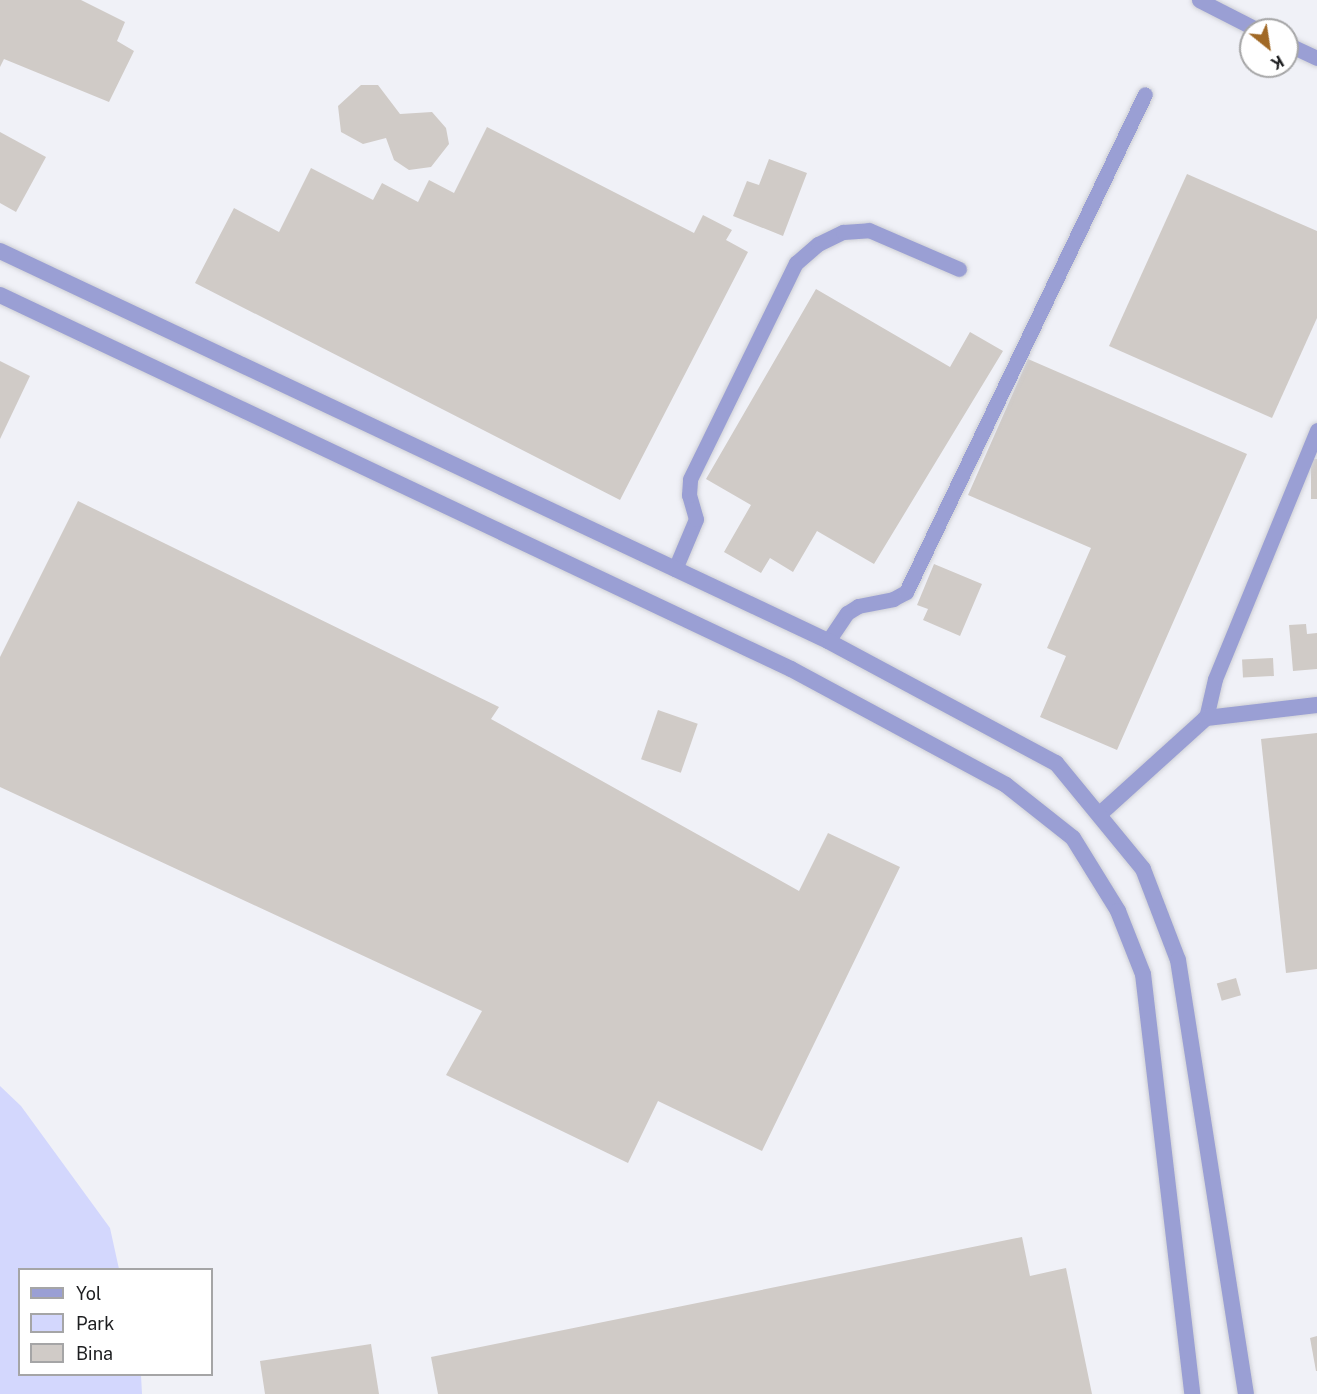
<!DOCTYPE html>
<html>
<head>
<meta charset="utf-8">
<style>
	body { margin:0 }
	#map { position:relative; width:1317px; height:1394px; overflow:hidden; background:#f0f1f7; font-family:"Public Sans",sans-serif }
	div>[style] { position:absolute }
	[style*='--x'] { left:calc(var(--x)*1px); top:calc(var(--y)*1px); width:calc(var(--w)*1px); rotate:calc(var(--a)*1deg) }
	.green>* { inset:0; background:#d3d7fd }
	.building>* { inset:0; background:#d0cbc7; transform-origin:0 0 }
	.roads { filter:drop-shadow(0 0 2px #cecfd5) drop-shadow(0 0 2px #cecfd5) }
	.service>* { height:15px; margin:-7.5px; padding:0 7.5px; transform-origin:7.5px; border-radius:7.5px; background:#9a9fd4 }
	.minor>* { height:16px; margin:-8px; padding:0 8px; transform-origin:8px; border-radius:8px; background:#9a9fd4 }
	.tertiary>* { height:16px; margin:-8px; padding:0 8px; transform-origin:8px; border-radius:8px; background:#9a9fd4 }
	span { translate:-50% -50%; white-space:nowrap; text-align:center; line-height:1.15; -webkit-text-stroke:4.5px #fff; paint-order:stroke }
	.legend { position:absolute; left:18px; top:1268px; width:195px; height:108px; box-sizing:border-box; background:#fff; border:2px solid #a5a5a6; margin:0; padding:8px 10px; list-style:none; font-size:18px; color:#1d1e20 }
	.legend li { display:flex; align-items:center; gap:12px; height:30px }
	.legend b { width:30px; border:2px solid #a5a5a6 }
	.north { position:absolute; left:1239px; top:18px; width:60px; height:60px; box-sizing:border-box; background:#fff; border:2px solid #a5a5a6; border-radius:50%; rotate:150deg; font-size:16px; font-weight:700; line-height:24px; text-align:center; color:#1d1e20 }
	.north::after { content:''; display:block; margin:auto; width:21px; height:27px; background:#a16926; clip-path:polygon(50% 0,100% 100%,50% 72%,0 100%) }
</style>
</head>
<body>
<div id="map">
	<div class="green">
		<div style="clip-path:polygon(0 1086px,21px 1106px,110px 1228px,119px 1269px,20px 1270px,20px 1374px,141px 1375px,142px 1394px,0 1394px)"></div>
	</div>
	<div class="building">
		<div style="clip-path:polygon(0 0,81px 0,125px 22px,117px 41px,134px 51px,109px 102px,4px 59px,0 67px)"></div>
		<div style="clip-path:polygon(361px 85px,378px 85px,400px 114px,432px 112px,446px 128px,449px 144px,431px 167px,409px 170px,394px 160px,386px 138px,363px 144px,341px 132px,338px 106px)"></div>
		<div style="clip-path:polygon(487px 127px,694px 233px,703px 215px,732px 230px,726px 240px,748px 252px,620px 500px,195px 283px,234px 208px,279px 232px,311px 168px,373px 200px,382px 183px,418px 202px,429px 180px,454px 193px)"></div>
		<div style="clip-path:polygon(0 132px,46px 157px,16px 212px,0 203px)"></div>
		<div style="clip-path:polygon(769px 159px,807px 173px,783px 236px,733px 216px,747px 181px,759px 185px)"></div>
		<div style="clip-path:polygon(1187px 174px,1317px 231px,1317px 318px,1272px 418px,1109px 346px)"></div>
		<div style="clip-path:polygon(816px 289px,950px 367px,970px 332px,1003px 351px,874px 564px,817px 531px,793px 572px,770px 558px,761px 573px,724px 552px,751px 505px,706px 479px)"></div>
		<div style="clip-path:polygon(1028px 359px,1247px 454px,1117px 750px,1040px 717px,1066px 656px,1047px 648px,1091px 548px,968px 495px)"></div>
		<div style="clip-path:polygon(0 361px,30px 376px,0 439px)"></div>
		<div style="left:1311px;top:459px;width:6px;height:40px"></div>
		<div style="clip-path:polygon(78px 501px,499px 707px,491px 719px,799px 891px,828px 833px,900px 867px,762px 1151px,658px 1101px,628px 1163px,446px 1075px,482px 1011px,0 787px,0 657px)"></div>
		<div style="clip-path:polygon(934px 564px,982px 584px,960px 636px,923px 620px,928px 609px,917px 605px)"></div>
		<div style="clip-path:polygon(1306px 624px,1307px 634px,1317px 633px,1317px 669px,1293px 671px,1289px 625px)"></div>
		<div style="left:1273px;top:658px;width:18px;height:31px;rotate:87deg"></div>
		<div style="left:658px;top:710px;width:42px;height:52px;rotate:19deg"></div>
		<div style="clip-path:polygon(1317px 733px,1317px 969px,1286px 973px,1261px 739px)"></div>
		<div style="left:1236px;top:978px;width:18px;height:20px;rotate:74deg"></div>
		<div style="clip-path:polygon(1022px 1237px,1030px 1276px,1066px 1268px,1092px 1394px,438px 1394px,431px 1357px)"></div>
		<div style="clip-path:polygon(1317px 1336px,1317px 1371px,1316px 1371px,1310px 1338px)"></div>
		<div style="clip-path:polygon(371px 1344px,379px 1394px,265px 1394px,260px 1361px)"></div>
	</div>
	<div class="roads">
		<div class="service">
			<div style="--x:1199;--y:0;--w:66;--a:27"></div>
			<div style="--x:1287;--y:44;--w:33;--a:25"></div>
			<div style="--x:675;--y:569;--w:54;--a:-67.2"></div>
			<div style="--x:696;--y:519;--w:25;--a:-106"></div>
			<div style="--x:689;--y:495;--w:16;--a:-86"></div>
			<div style="--x:690;--y:479;--w:241;--a:-63.9"></div>
			<div style="--x:796;--y:263;--w:29;--a:-41"></div>
			<div style="--x:818;--y:244;--w:28;--a:-26"></div>
			<div style="--x:843;--y:232;--w:26;--a:-4"></div>
			<div style="--x:869;--y:230;--w:98;--a:23.4"></div>
			<div style="--x:828;--y:641;--w:34;--a:-56"></div>
			<div style="--x:847;--y:613;--w:13;--a:-32"></div>
			<div style="--x:858;--y:606;--w:36;--a:-11"></div>
			<div style="--x:893;--y:599;--w:15;--a:-28"></div>
			<div style="--x:906;--y:592;--w:552;--a:-64.36"></div>
			<div style="--x:1206;--y:718;--w:40;--a:-77"></div>
			<div style="--x:1215;--y:679;--w:269;--a:-67.7"></div>
		</div>
		<div class="minor">
			<div style="--x:1101;--y:813;--w:142;--a:-42.1"></div>
			<div style="--x:1206;--y:718;--w:112;--a:-6.7"></div>
		</div>
		<div class="tertiary">
			<div style="--x:0;--y:251;--w:915;--a:25.22"></div>
			<div style="--x:828;--y:641;--w:259;--a:28.2"></div>
			<div style="--x:1056;--y:763;--w:137;--a:50.6"></div>
			<div style="--x:1143;--y:869;--w:97;--a:69"></div>
			<div style="--x:1178;--y:960;--w:439;--a:81.1"></div>
			<div style="--x:0;--y:295;--w:875;--a:25.31"></div>
			<div style="--x:791;--y:669;--w:244;--a:28.3"></div>
			<div style="--x:1006;--y:785;--w:85;--a:38.3"></div>
			<div style="--x:1073;--y:838;--w:86;--a:58.3"></div>
			<div style="--x:1118;--y:911;--w:68;--a:68.4"></div>
			<div style="--x:1143;--y:974;--w:423;--a:83.3"></div>
		</div>
	</div>
	<ul class="legend">
	<li><b style="height:8px;background:#9a9fd4"></b>Yol</li>
	<li><b style="height:16px;background:#d3d7fd"></b>Park</li>
	<li><b style="height:16px;background:#d0cbc7"></b>Bina</li>
	</ul>
	<div class="north">K</div>
</div>
</body>
</html>
